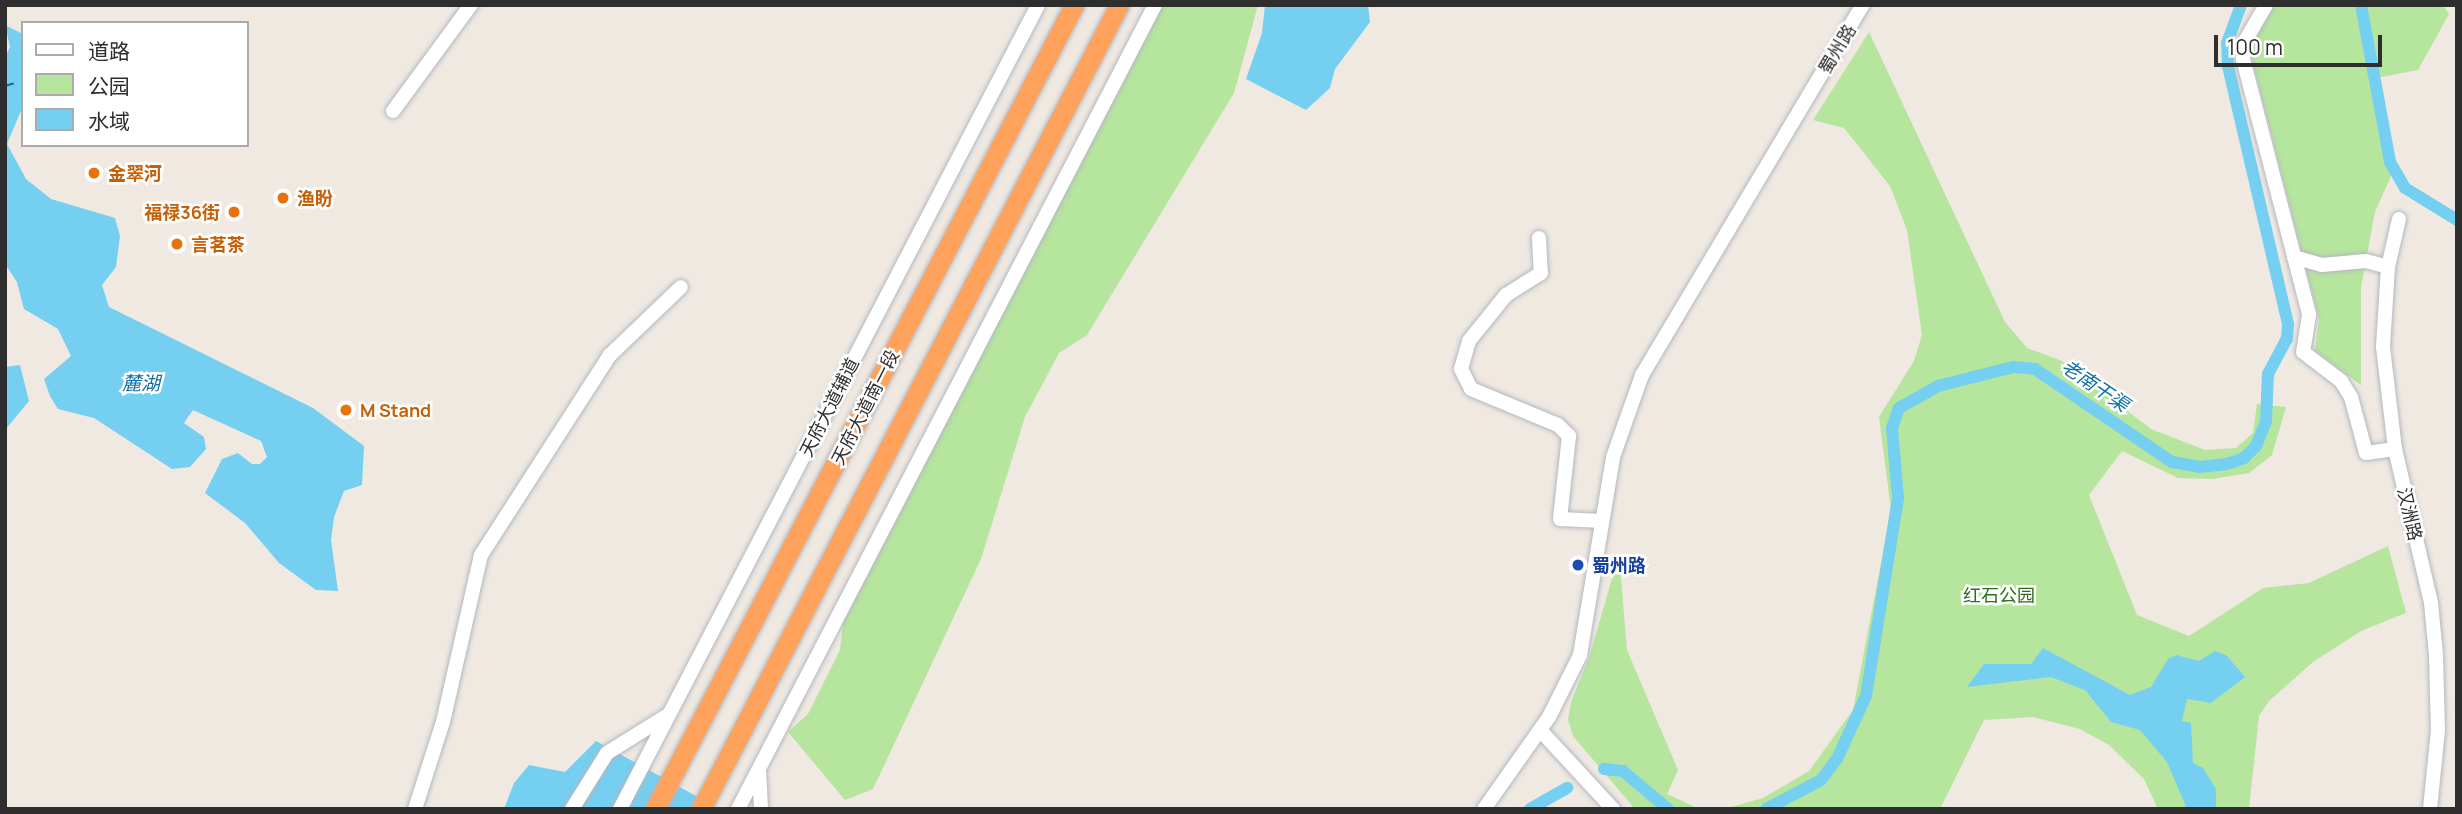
<!DOCTYPE html>
<html>
<head>
<meta charset="utf-8">
<style>
	body { margin:0 }
	#map { position:relative; width:2462px; height:814px; overflow:hidden; background:#efe9e1; font-family:Manrope,"Noto Sans SC",sans-serif }
	div>[style] { position:absolute }
	[style*='--x'] { left:calc(var(--x)*1px); top:calc(var(--y)*1px); width:calc(var(--w)*1px); rotate:calc(var(--a)*1deg) }
	.green>* { inset:0; background:#b6e59e }
	.water>* { inset:0; background:#75cff0 }
	.canal>* { height:12px; margin:-6px; padding:0 6px; transform-origin:6px; border-radius:6px; background:#75cff0 }
	.ferry>* { height:2px; margin-top:-1px; transform-origin:0; background:repeating-linear-gradient(90deg,#0d6fa3 0 9px,transparent 0 16px) }
	.roads { filter:drop-shadow(0 0 2px #b4b7c1) drop-shadow(0 0 2px #b4b7c1) }
	.minor>* { height:14px; margin:-7px; padding:0 7px; transform-origin:7px; border-radius:7px; background:#fff }
	.highway>* { height:19px; margin:-9.5px; padding:0 9.5px; transform-origin:9.5px; border-radius:9.5px; background:#ffa35c }
	.dots>* { width:19px; height:19px; translate:-50% -50%; box-sizing:border-box; border:4px solid #fff; border-radius:50% }
	span { translate:-50% -50%; white-space:nowrap; text-align:center; line-height:1.15; -webkit-text-stroke:5px #fff; paint-order:stroke }
	.street-label { font-size:18px; color:#2e2e2e }
	.food-label { font-size:18px; color:#c56008; font-weight:700 }
	.left { translate:0 -50%; text-align:left }
	.right { translate:-100% -50%; text-align:right }
	.transit-label { font-size:18px; color:#164399; font-weight:700 }
	.park-label { font-size:18px; color:#2c6e1b }
	.water-label { font-size:19px; color:#0d6fa3; font-style:italic }
	.frame { position:absolute; inset:0; border:7px solid #2e2e2e; pointer-events:none }
	.legend { position:absolute; left:21px; top:21px; width:228px; height:126px; box-sizing:border-box; background:#fff; border:2px solid #ababab; margin:0; padding:9px 12px; list-style:none; font-size:21px; color:#2e2e2e }
	.legend li { display:flex; align-items:center; gap:14px; height:35px }
	.legend b { width:35px; border:2px solid #ababab }
	.scale { position:absolute; left:2214px; top:35px; width:168px; height:32px; box-sizing:border-box; border:4px solid #2e2e2e; border-top:0; padding-left:9px; font-size:21px; line-height:24px; white-space:nowrap; color:#2e2e2e; -webkit-text-stroke:5px #fff; paint-order:stroke }
</style>
</head>
<body>
<div id="map">
	<div class="green">
		<div style="clip-path:polygon(1163px 5px,1258px 5px,1234px 93px,1087px 335px,1059px 353px,1025px 417px,981px 559px,873px 789px,845px 800px,788px 732px,808px 714px,840px 650px,843px 623px)"></div>
		<div style="clip-path:polygon(2275px 5px,2443px 5px,2449px 14px,2418px 70px,2371px 79px,2391px 176px,2375px 212px,2361px 287px,2361px 385px,2315px 351px,2319px 319px,2252px 60px,2257px 34px)"></div>
		<div style="clip-path:polygon(1869px 32px,2005px 322px,2027px 348px,2062px 361px,2151px 429px,2205px 450px,2236px 448px,2253px 433px,2257px 404px,2286px 407px,2272px 455px,2249px 473px,2212px 479px,2178px 478px,2122px 451px,2089px 495px,2137px 615px,2189px 636px,2263px 588px,2309px 583px,2388px 546px,2406px 613px,2361px 631px,2313px 662px,2269px 701px,2259px 716px,2249px 809px,2158px 809px,2144px 779px,2109px 745px,2080px 729px,2033px 717px,1984px 720px,1940px 809px,1635px 809px,1573px 736px,1568px 720px,1571px 702px,1589px 658px,1619px 554px,1627px 650px,1678px 770px,1667px 794px,1697px 808px,1728px 808px,1763px 798px,1809px 771px,1853px 710px,1891px 510px,1879px 417px,1914px 361px,1922px 335px,1907px 230px,1890px 186px,1844px 128px,1813px 120px)"></div>
	</div>
	<div class="water">
		<div style="clip-path:polygon(1265px 5px,1368px 5px,1370px 22px,1335px 69px,1330px 88px,1306px 110px,1246px 79px,1262px 33px)"></div>
		<div style="clip-path:polygon(5px 25px,23px 34px,23px 106px,7px 144px,26px 179px,51px 199px,115px 218px,120px 236px,116px 267px,102px 285px,109px 307px,313px 408px,364px 446px,362px 485px,344px 491px,334px 517px,331px 540px,338px 591px,316px 590px,279px 563px,245px 523px,205px 493px,222px 459px,238px 453px,252px 464px,260px 464px,267px 457px,261px 441px,193px 410px,184px 423px,204px 437px,206px 449px,190px 467px,172px 469px,94px 418px,58px 409px,50px 396px,44px 379px,71px 356px,58px 329px,24px 309px,17px 282px,5px 264px,5px 57px,10px 47px)"></div>
		<div style="clip-path:polygon(20px 365px,29px 401px,5px 430px,5px 367px)"></div>
		<div style="clip-path:polygon(2043px 648px,2130px 695px,2151px 687px,2168px 659px,2176px 655px,2199px 661px,2215px 651px,2226px 655px,2245px 677px,2211px 703px,2187px 699px,2182px 721px,2191px 723px,2193px 763px,2203px 768px,2216px 789px,2216px 809px,2187px 809px,2167px 762px,2140px 730px,2111px 722px,2085px 690px,2051px 677px,1967px 687px,1984px 664px,2031px 664px)"></div>
		<div style="clip-path:polygon(596px 741px,696px 796px,714px 809px,504px 809px,514px 783px,529px 765px,565px 772px)"></div>
	</div>
	<div class="canal">
		<div style="--x:2361;--y:5;--w:160;--a:79.5"></div>
		<div style="--x:2390;--y:162;--w:30;--a:60"></div>
		<div style="--x:2405;--y:188;--w:61;--a:31.6"></div>
		<div style="--x:1604;--y:769;--w:19;--a:6"></div>
		<div style="--x:1623;--y:771;--w:59;--a:40.2"></div>
		<div style="--x:1530;--y:809;--w:43;--a:-29.6"></div>
		<div style="--x:1766;--y:809;--w:62;--a:-27.8"></div>
		<div style="--x:1821;--y:780;--w:26;--a:-53"></div>
		<div style="--x:1837;--y:759;--w:69;--a:-65.3"></div>
		<div style="--x:1866;--y:696;--w:201;--a:-80.8"></div>
		<div style="--x:1898;--y:498;--w:70;--a:-94.9"></div>
		<div style="--x:1892;--y:428;--w:21;--a:-71"></div>
		<div style="--x:1899;--y:408;--w:45;--a:-29.4"></div>
		<div style="--x:1938;--y:386;--w:77;--a:-14.2"></div>
		<div style="--x:2013;--y:367;--w:22;--a:5"></div>
		<div style="--x:2035;--y:369;--w:166;--a:34.2"></div>
		<div style="--x:2172;--y:462;--w:27;--a:10"></div>
		<div style="--x:2199;--y:467;--w:28;--a:-6"></div>
		<div style="--x:2227;--y:464;--w:18;--a:-19"></div>
		<div style="--x:2244;--y:458;--w:17;--a:-45"></div>
		<div style="--x:2256;--y:446;--w:27;--a:-68"></div>
		<div style="--x:2266;--y:421;--w:47;--a:-87.6"></div>
		<div style="--x:2268;--y:374;--w:40;--a:-62"></div>
		<div style="--x:2287;--y:339;--w:15;--a:-86"></div>
		<div style="--x:2288;--y:324;--w:265;--a:-103.1"></div>
		<div style="--x:2228;--y:66;--w:23;--a:-92"></div>
		<div style="--x:2227;--y:43;--w:40;--a:-69.8"></div>
	</div>
	<div class="ferry">
		<div style="--x:5;--y:86;--w:10;--a:-17"></div>
	</div>
	<div class="roads">
		<div class="minor">
			<div style="--x:2266;--y:5;--w:44;--a:120.1"></div>
			<div style="--x:2244;--y:43;--w:16;--a:94"></div>
			<div style="--x:2243;--y:59;--w:264;--a:75.5"></div>
			<div style="--x:2309;--y:315;--w:37;--a:99"></div>
			<div style="--x:2303;--y:352;--w:48;--a:37.3"></div>
			<div style="--x:2341;--y:381;--w:19;--a:58"></div>
			<div style="--x:2351;--y:397;--w:58;--a:75"></div>
			<div style="--x:2366;--y:453;--w:29;--a:-8"></div>
			<div style="--x:393;--y:111;--w:132;--a:-53.7"></div>
			<div style="--x:2399;--y:219;--w:49;--a:102.9"></div>
			<div style="--x:2388;--y:267;--w:80;--a:93.6"></div>
			<div style="--x:2383;--y:347;--w:103;--a:83.3"></div>
			<div style="--x:2395;--y:449;--w:158;--a:76.8"></div>
			<div style="--x:2431;--y:603;--w:52;--a:84.5"></div>
			<div style="--x:2436;--y:655;--w:75;--a:88.5"></div>
			<div style="--x:2438;--y:730;--w:79;--a:95.8"></div>
			<div style="--x:1539;--y:238;--w:35;--a:87"></div>
			<div style="--x:1541;--y:273;--w:41;--a:147.8"></div>
			<div style="--x:1506;--y:295;--w:59;--a:128.8"></div>
			<div style="--x:1469;--y:341;--w:29;--a:106"></div>
			<div style="--x:1461;--y:369;--w:22;--a:63"></div>
			<div style="--x:1471;--y:389;--w:94;--a:22.5"></div>
			<div style="--x:1558;--y:425;--w:16;--a:45"></div>
			<div style="--x:1569;--y:436;--w:83;--a:96.2"></div>
			<div style="--x:1560;--y:519;--w:42;--a:2.7"></div>
			<div style="--x:2294;--y:257;--w:29;--a:16"></div>
			<div style="--x:2322;--y:265;--w:44;--a:-5.2"></div>
			<div style="--x:2366;--y:261;--w:23;--a:15"></div>
			<div style="--x:1540;--y:730;--w:108;--a:47.3"></div>
			<div style="--x:759;--y:770;--w:39;--a:87"></div>
			<div style="--x:415;--y:809;--w:91;--a:-72.2"></div>
			<div style="--x:443;--y:722;--w:171;--a:-77.2"></div>
			<div style="--x:481;--y:555;--w:238;--a:-57.2"></div>
			<div style="--x:610;--y:355;--w:98;--a:-43.8"></div>
			<div style="--x:572;--y:809;--w:66;--a:-58"></div>
			<div style="--x:607;--y:753;--w:72;--a:-31.9"></div>
			<div style="--x:620;--y:809;--w:906;--a:-62.53"></div>
			<div style="--x:738;--y:809;--w:906;--a:-62.59"></div>
			<div style="--x:1484;--y:809;--w:113;--a:-54.8"></div>
			<div style="--x:1549;--y:717;--w:69;--a:-63.4"></div>
			<div style="--x:1580;--y:655;--w:201;--a:-80.5"></div>
			<div style="--x:1613;--y:457;--w:87;--a:-70.5"></div>
			<div style="--x:1642;--y:375;--w:431;--a:-59.2"></div>
		</div>
		<div class="highway">
			<div style="--x:655;--y:809;--w:907;--a:-62.47"></div>
			<div style="--x:701;--y:809;--w:906;--a:-62.53"></div>
		</div>
	</div>
	<div class="dots">
		<div style="left:94px;top:173px;background:#e8710a"></div>
		<div style="left:283px;top:198px;background:#e8710a"></div>
		<div style="left:234px;top:212px;background:#e8710a"></div>
		<div style="left:177px;top:244px;background:#e8710a"></div>
		<div style="left:346px;top:410px;background:#e8710a"></div>
		<div style="left:1578px;top:565px;background:#1a4fb4"></div>
	</div>
	<div class="street-label">
		<span style="left:1837px;top:49px;rotate:-59deg">蜀州路</span>
		<span style="left:829px;top:407px;rotate:-63deg">天府大道辅道</span>
		<span style="left:865px;top:407px;rotate:-63deg">天府大道南一段</span>
		<span style="left:2410px;top:514px;rotate:77deg">汉洲路</span>
	</div>
	<div class="food-label">
		<span class="left" style="left:108px;top:173px">金翠河</span>
		<span class="left" style="left:297px;top:198px">渔盼</span>
		<span class="right" style="left:220px;top:212px">福禄36街</span>
		<span class="left" style="left:191px;top:244px">言茗茶</span>
		<span class="left" style="left:360px;top:410px">M Stand</span>
	</div>
	<div class="transit-label">
		<span class="left" style="left:1592px;top:565px">蜀州路</span>
	</div>
	<div class="park-label">
		<span style="left:1999px;top:595px">红石公园</span>
	</div>
	<div class="water-label">
		<span style="left:141px;top:384px">麓湖</span>
		<span style="left:2095px;top:386px;rotate:34deg">老南干渠</span>
	</div>
	<div class="frame"></div>
	<ul class="legend">
	<li><b style="height:9px;background:#fff"></b>道路</li>
	<li><b style="height:19px;background:#b6e59e"></b>公园</li>
	<li><b style="height:19px;background:#75cff0"></b>水域</li>
	</ul>
	<div class="scale">100 m</div>
</div>
</body>
</html>
